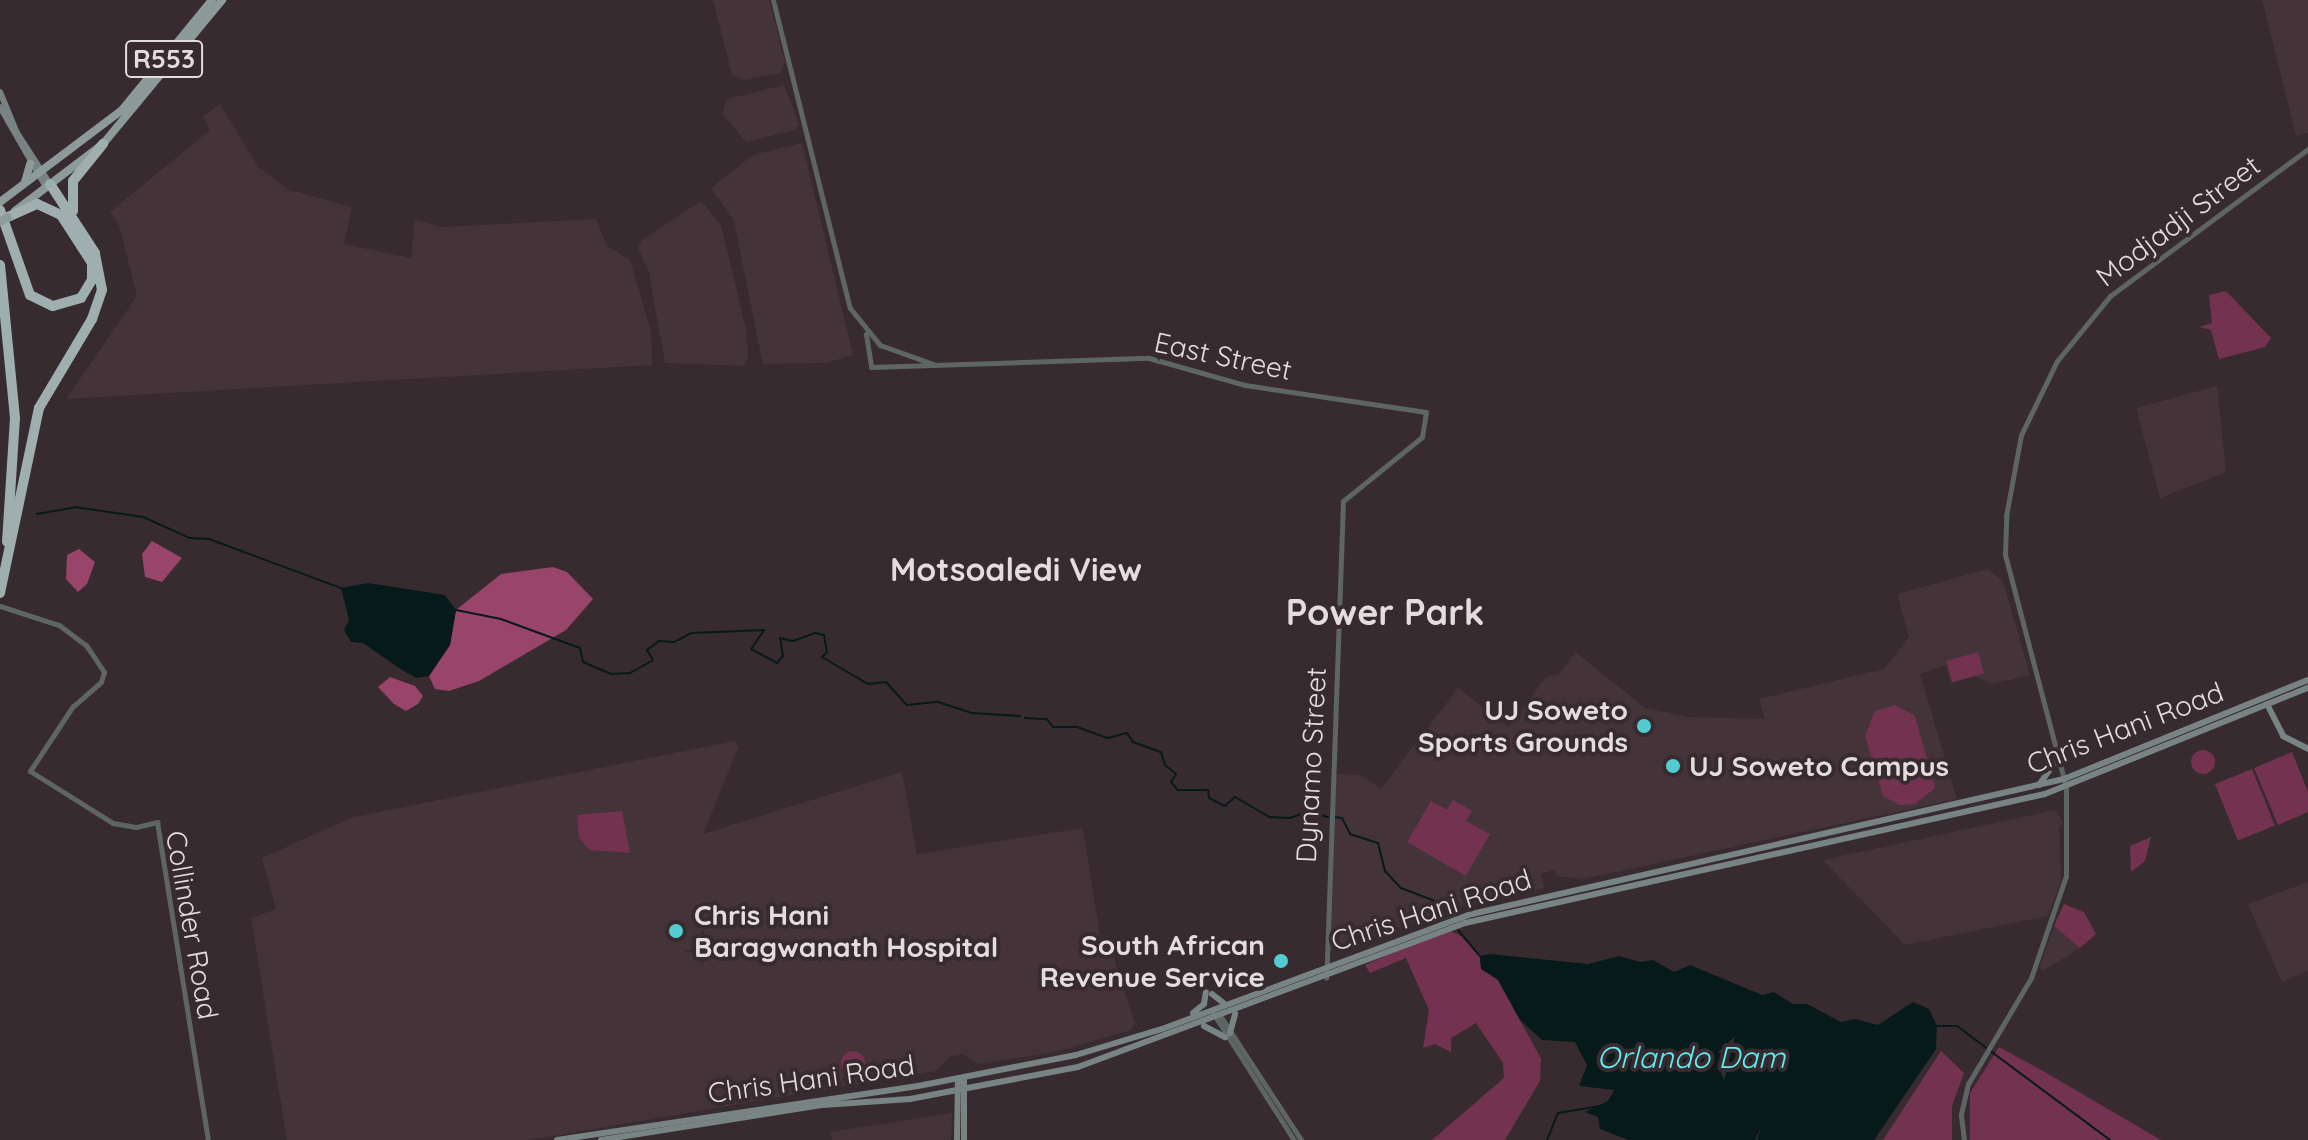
<!DOCTYPE html>
<html>
<head>
<meta charset="utf-8">
<style>
	body { margin:0 }
	#map { position:relative; width:2308px; height:1140px; overflow:hidden; background:#372b2f; font-family:Quicksand,sans-serif }
	div>[style] { position:absolute }
	[style*='--x'] { left:calc(var(--x)*1px); top:calc(var(--y)*1px); width:calc(var(--w)*1px); rotate:calc(var(--a)*1deg) }
	.built>* { inset:0; background:#45333a }
	.green>* { inset:0; background:#733350; transform-origin:0 0 }
	.round { border-radius:50% }
	.forest>* { inset:0; background:#99446b }
	.water>* { inset:0; background:#071a1a }
	.stream>* { height:2px; margin:-1px; padding:0 1px; transform-origin:1px; border-radius:1px; background:#071a1a }
	.tertiary>* { height:5px; margin:-2.5px; padding:0 2.5px; transform-origin:2.5px; border-radius:2.5px; background:#5e6565 }
	.secondary>* { height:6px; margin:-3px; padding:0 3px; transform-origin:3px; border-radius:3px; background:#788383 }
	.primary>* { height:8px; margin:-4px; padding:0 4px; transform-origin:4px; border-radius:4px; background:#8c9a9a }
	.motorway>* { height:10px; margin:-5px; padding:0 5px; transform-origin:5px; border-radius:5px; background:#9fafaf }
	.primary-bridge>* { height:8px; margin:-4px; padding:0 4px; transform-origin:4px; border-radius:4px; background:#8c9a9a }
	.dots>* { width:22px; height:22px; translate:-50% -50%; box-sizing:border-box; border:4px solid #372b2f; border-radius:50% }
	span { translate:-50% -50%; white-space:nowrap; text-align:center; line-height:1.15; -webkit-text-stroke:8px #372b2f; paint-order:stroke }
	.shield-label span { padding:2px 6px; background:#372b2f; border:2px solid; border-radius:6px; -webkit-text-stroke-width:0 }
	.shield-label { font-size:26px; color:#e4dddf; font-weight:700 }
	.street-label { font-size:28px; color:#e4dddf }
	.poi-label { font-size:28px; color:#e4dddf; font-weight:700 }
	.right { translate:-100% -50%; text-align:right }
	.left { translate:0 -50%; text-align:left }
	.water-label { font-size:30px; color:#5feef2; font-style:italic }
	.quarter-label { font-size:32px; color:#e4dddf; font-weight:700 }
	.district-label { font-size:36px; color:#e4dddf; font-weight:700 }
</style>
</head>
<body>
<div id="map">
	<div class="built">
		<div style="clip-path:polygon(713px 0,769px 0,785px 62px,780px 73px,743px 80px,732px 75px)"></div>
		<div style="clip-path:polygon(2262px 0,2308px 0,2308px 133px,2296px 136px)"></div>
		<div style="clip-path:polygon(784px 85px,799px 124px,795px 130px,746px 142px,722px 114px,727px 99px)"></div>
		<div style="clip-path:polygon(220px 104px,259px 168px,289px 190px,352px 207px,344px 244px,411px 258px,415px 220px,443px 227px,596px 219px,607px 246px,630px 260px,651px 331px,652px 365px,66px 399px,137px 296px,119px 225px,110px 212px,210px 130px,203px 117px)"></div>
		<div style="clip-path:polygon(802px 143px,853px 355px,826px 363px,763px 364px,734px 221px,711px 188px,753px 155px)"></div>
		<div style="clip-path:polygon(701px 201px,721px 225px,746px 329px,748px 357px,743px 366px,665px 363px,649px 272px,638px 248px,642px 240px)"></div>
		<div style="clip-path:polygon(2217px 386px,2226px 472px,2160px 498px,2136px 408px)"></div>
		<div style="clip-path:polygon(1988px 569px,2003px 582px,2030px 675px,1992px 684px,1975px 676px,1951px 683px,1946px 665px,1920px 674px,1957px 799px,1583px 879px,1556px 876px,1554px 870px,1541px 874px,1544px 888px,1454px 908px,1329px 952px,1336px 774px,1361px 775px,1381px 789px,1458px 688px,1509px 727px,1546px 677px,1559px 674px,1575px 652px,1645px 708px,1688px 717px,1765px 719px,1759px 699px,1884px 669px,1909px 637px,1897px 594px)"></div>
		<div style="clip-path:polygon(735px 741px,738px 748px,703px 834px,902px 772px,917px 854px,1083px 828px,1101px 944px,1114px 959px,1135px 1023px,1131px 1030px,1055px 1052px,979px 1064px,963px 1054px,951px 1056px,936px 1071px,528px 1140px,287px 1140px,251px 918px,276px 909px,262px 858px,353px 817px)"></div>
		<div style="clip-path:polygon(2055px 810px,2063px 822px,2059px 828px,2061px 881px,2048px 916px,1905px 945px,1823px 860px)"></div>
		<div style="clip-path:polygon(2308px 882px,2308px 971px,2282px 982px,2248px 904px)"></div>
		<div style="clip-path:polygon(2054px 926px,2080px 948px,2043px 971px,2039px 968px)"></div>
		<div style="clip-path:polygon(952px 1113px,951px 1140px,832px 1140px,830px 1132px)"></div>
	</div>
	<div class="green">
		<div style="clip-path:polygon(2226px 291px,2271px 338px,2265px 347px,2219px 359px,2211px 330px,2199px 327px,2212px 323px,2209px 295px)"></div>
		<div style="left:1978px;top:652px;width:22px;height:33px;rotate:74deg"></div>
		<div style="clip-path:polygon(1895px 705px,1915px 716px,1935px 788px,1915px 804px,1899px 805px,1883px 796px,1865px 736px,1875px 711px)"></div>
		<div class="round" style="left:2191px;top:750px;width:24px;height:24px"></div>
		<div style="clip-path:polygon(2292px 752px,2308px 792px,2308px 812px,2278px 825px,2254px 768px)"></div>
		<div style="left:2252px;top:769px;width:61px;height:40px;rotate:68deg"></div>
		<div style="clip-path:polygon(1453px 800px,1472px 811px,1466px 821px,1490px 834px,1466px 876px,1407px 842px,1431px 801px,1447px 810px)"></div>
		<div style="clip-path:polygon(622px 811px,630px 853px,590px 850px,579px 838px,577px 815px)"></div>
		<div style="clip-path:polygon(2151px 837px,2145px 861px,2131px 872px,2130px 846px)"></div>
		<div style="clip-path:polygon(2064px 904px,2084px 912px,2096px 934px,2080px 948px,2054px 926px)"></div>
		<div style="clip-path:polygon(1446px 929px,1463px 937px,1480px 956px,1480px 964px,1498px 980px,1541px 1059px,1540px 1081px,1505px 1140px,1432px 1140px,1504px 1078px,1503px 1063px,1476px 1023px,1451px 1038px,1451px 1052px,1435px 1044px,1423px 1048px,1429px 1010px,1406px 958px,1370px 973px,1365px 965px)"></div>
		<div style="clip-path:polygon(1999px 1047px,2043px 1071px,2161px 1140px,1970px 1140px,1970px 1093px)"></div>
		<div style="clip-path:polygon(1941px 1051px,1964px 1073px,1952px 1106px,1952px 1140px,1883px 1140px)"></div>
		<div class="round" style="left:841px;top:1051px;width:24px;height:24px"></div>
	</div>
	<div class="forest">
		<div style="clip-path:polygon(152px 541px,182px 558px,162px 582px,145px 577px,142px 554px)"></div>
		<div style="clip-path:polygon(79px 549px,95px 562px,87px 584px,78px 592px,66px 579px,67px 555px)"></div>
		<div style="clip-path:polygon(553px 567px,567px 572px,593px 599px,566px 630px,479px 681px,449px 691px,435px 689px,429px 676px,450px 645px,456px 610px,501px 574px)"></div>
		<div style="clip-path:polygon(390px 677px,415px 686px,423px 696px,418px 704px,406px 711px,394px 704px,378px 687px)"></div>
	</div>
	<div class="water">
		<div style="clip-path:polygon(368px 583px,445px 595px,456px 610px,450px 645px,429px 676px,417px 678px,402px 670px,363px 643px,351px 642px,344px 630px,349px 620px,341px 588px)"></div>
		<div style="clip-path:polygon(1490px 954px,1588px 964px,1619px 956px,1640px 962px,1653px 960px,1674px 972px,1690px 965px,1762px 995px,1774px 992px,1793px 1004px,1807px 1004px,1841px 1022px,1855px 1019px,1878px 1025px,1913px 1002px,1929px 1009px,1937px 1026px,1936px 1049px,1874px 1140px,1757px 1140px,1761px 1127px,1755px 1140px,1628px 1140px,1600px 1129px,1598px 1117px,1585px 1112px,1608px 1101px,1614px 1090px,1579px 1086px,1587px 1065px,1575px 1042px,1542px 1040px,1520px 1020px,1498px 980px,1481px 969px,1480px 956px)"></div>
	</div>
	<div class="stream">
		<div style="--x:37;--y:514;--w:39;--a:-10"></div>
		<div style="--x:75;--y:507;--w:69;--a:8.4"></div>
		<div style="--x:143;--y:517;--w:51;--a:24.1"></div>
		<div style="--x:190;--y:538;--w:19;--a:3"></div>
		<div style="--x:209;--y:539;--w:141;--a:20.4"></div>
		<div style="--x:456;--y:610;--w:46;--a:11.3"></div>
		<div style="--x:501;--y:619;--w:84;--a:20.2"></div>
		<div style="--x:580;--y:648;--w:14;--a:78"></div>
		<div style="--x:583;--y:662;--w:30;--a:23"></div>
		<div style="--x:611;--y:674;--w:19;--a:-3"></div>
		<div style="--x:630;--y:673;--w:26;--a:-29"></div>
		<div style="--x:653;--y:660;--w:12;--a:-121"></div>
		<div style="--x:647;--y:650;--w:15;--a:-37"></div>
		<div style="--x:659;--y:641;--w:15;--a:4"></div>
		<div style="--x:674;--y:642;--w:20;--a:-27"></div>
		<div style="--x:692;--y:633;--w:72;--a:-2.4"></div>
		<div style="--x:764;--y:630;--w:23;--a:124"></div>
		<div style="--x:751;--y:649;--w:30;--a:28"></div>
		<div style="--x:777;--y:663;--w:9;--a:-49"></div>
		<div style="--x:783;--y:656;--w:18;--a:-99"></div>
		<div style="--x:780;--y:638;--w:13;--a:13"></div>
		<div style="--x:793;--y:641;--w:23;--a:-20"></div>
		<div style="--x:815;--y:633;--w:9;--a:13"></div>
		<div style="--x:824;--y:635;--w:17;--a:80"></div>
		<div style="--x:827;--y:652;--w:7;--a:135"></div>
		<div style="--x:822;--y:657;--w:53;--a:30.4"></div>
		<div style="--x:868;--y:684;--w:18;--a:-6"></div>
		<div style="--x:886;--y:682;--w:31;--a:48"></div>
		<div style="--x:907;--y:705;--w:31;--a:-6"></div>
		<div style="--x:938;--y:702;--w:35;--a:18"></div>
		<div style="--x:971;--y:713;--w:49;--a:3.5"></div>
		<div style="--x:1025;--y:718;--w:22;--a:3"></div>
		<div style="--x:1047;--y:719;--w:10;--a:53"></div>
		<div style="--x:1053;--y:727;--w:24;--a:0"></div>
		<div style="--x:1077;--y:727;--w:33;--a:20"></div>
		<div style="--x:1108;--y:738;--w:20;--a:-15"></div>
		<div style="--x:1127;--y:733;--w:11;--a:56"></div>
		<div style="--x:1133;--y:742;--w:30;--a:20"></div>
		<div style="--x:1161;--y:752;--w:14;--a:73"></div>
		<div style="--x:1165;--y:765;--w:14;--a:39"></div>
		<div style="--x:1176;--y:774;--w:9;--a:122"></div>
		<div style="--x:1171;--y:782;--w:11;--a:49"></div>
		<div style="--x:1178;--y:790;--w:30;--a:0"></div>
		<div style="--x:1208;--y:790;--w:8;--a:83"></div>
		<div style="--x:1209;--y:798;--w:18;--a:27"></div>
		<div style="--x:1225;--y:806;--w:13;--a:-42"></div>
		<div style="--x:1235;--y:797;--w:39;--a:30"></div>
		<div style="--x:1269;--y:817;--w:21;--a:3"></div>
		<div style="--x:1290;--y:818;--w:20;--a:-20"></div>
		<div style="--x:1309;--y:811;--w:20;--a:18"></div>
		<div style="--x:1334;--y:817;--w:8;--a:7"></div>
		<div style="--x:1342;--y:818;--w:18;--a:63"></div>
		<div style="--x:1350;--y:834;--w:29;--a:18"></div>
		<div style="--x:1378;--y:843;--w:29;--a:76"></div>
		<div style="--x:1385;--y:871;--w:23;--a:47"></div>
		<div style="--x:1401;--y:888;--w:40;--a:21"></div>
		<div style="--x:1438;--y:902;--w:15;--a:53"></div>
		<div style="--x:1458;--y:930;--w:34;--a:50"></div>
		<div style="--x:1937;--y:1026;--w:20;--a:0"></div>
		<div style="--x:1957;--y:1026;--w:191;--a:36.7"></div>
		<div style="--x:1547;--y:1140;--w:29;--a:-68"></div>
		<div style="--x:1558;--y:1113;--w:42;--a:-9.7"></div>
	</div>
	<div class="tertiary">
		<div style="--x:773;--y:0;--w:317;--a:76"></div>
		<div style="--x:850;--y:308;--w:48;--a:51"></div>
		<div style="--x:880;--y:345;--w:56;--a:19.7"></div>
		<div style="--x:866;--y:334;--w:33;--a:81"></div>
		<div style="--x:871;--y:367;--w:278;--a:-1.9"></div>
		<div style="--x:1149;--y:358;--w:100;--a:15.7"></div>
		<div style="--x:1245;--y:385;--w:183;--a:8.5"></div>
		<div style="--x:1426;--y:412;--w:25;--a:99"></div>
		<div style="--x:1422;--y:437;--w:102;--a:141"></div>
		<div style="--x:1343;--y:501;--w:477;--a:92"></div>
		<div style="--x:0;--y:606;--w:62;--a:17.9"></div>
		<div style="--x:59;--y:625;--w:34;--a:37"></div>
		<div style="--x:86;--y:645;--w:32;--a:56"></div>
		<div style="--x:104;--y:672;--w:10;--a:107"></div>
		<div style="--x:101;--y:682;--w:37;--a:139"></div>
		<div style="--x:73;--y:706;--w:78;--a:123.5"></div>
		<div style="--x:30;--y:771;--w:98;--a:32.1"></div>
		<div style="--x:113;--y:823;--w:23;--a:10"></div>
		<div style="--x:136;--y:827;--w:22;--a:-13"></div>
		<div style="--x:157;--y:822;--w:322;--a:80.9"></div>
		<div style="--x:1213;--y:1013;--w:151;--a:57.5"></div>
		<div style="--x:1219;--y:1014;--w:150;--a:56.9"></div>
		<div style="--x:1964;--y:1140;--w:26;--a:-97"></div>
		<div style="--x:1961;--y:1114;--w:31;--a:-77"></div>
		<div style="--x:1968;--y:1084;--w:123;--a:-59.3"></div>
		<div style="--x:2031;--y:978;--w:108;--a:-71.1"></div>
		<div style="--x:2066;--y:876;--w:89;--a:-90"></div>
		<div style="--x:2066;--y:787;--w:241;--a:-104.7"></div>
		<div style="--x:2005;--y:554;--w:38;--a:-88"></div>
		<div style="--x:2006;--y:516;--w:82;--a:-79.5"></div>
		<div style="--x:2021;--y:435;--w:82;--a:-64.1"></div>
		<div style="--x:2057;--y:361;--w:84;--a:-50.8"></div>
		<div style="--x:2110;--y:296;--w:247;--a:-36.6"></div>
	</div>
	<div class="secondary">
		<div style="--x:0;--y:92;--w:44;--a:67.5"></div>
		<div style="--x:17;--y:133;--w:61;--a:57.1"></div>
		<div style="--x:0;--y:107;--w:92;--a:60.1"></div>
		<div style="--x:2267;--y:704;--w:36;--a:63"></div>
		<div style="--x:2283;--y:736;--w:28;--a:27"></div>
		<div style="--x:2039;--y:785;--w:33;--a:-55"></div>
		<div style="--x:1212;--y:994;--w:16;--a:38"></div>
		<div style="--x:1193;--y:1013;--w:14;--a:-39"></div>
		<div style="--x:1204;--y:1004;--w:12;--a:-81"></div>
		<div style="--x:1204;--y:1026;--w:24;--a:28"></div>
		<div style="--x:1230;--y:1033;--w:20;--a:-75"></div>
		<div style="--x:964;--y:1078;--w:62;--a:90"></div>
		<div style="--x:557;--y:1140;--w:365;--a:-8.5"></div>
		<div style="--x:918;--y:1086;--w:161;--a:-11.1"></div>
		<div style="--x:1076;--y:1055;--w:90;--a:-16.8"></div>
		<div style="--x:1162;--y:1029;--w:331;--a:-20.4"></div>
		<div style="--x:1472;--y:914;--w:607;--a:-12.85"></div>
		<div style="--x:2064;--y:779;--w:263;--a:-22.1"></div>
		<div style="--x:601;--y:1140;--w:225;--a:-9"></div>
		<div style="--x:823;--y:1105;--w:87;--a:-3.9"></div>
		<div style="--x:910;--y:1099;--w:171;--a:-10.8"></div>
		<div style="--x:1078;--y:1067;--w:413;--a:-20.4"></div>
		<div style="--x:1465;--y:923;--w:594;--a:-12.54"></div>
		<div style="--x:2045;--y:794;--w:284;--a:-22"></div>
		<div style="--x:957;--y:1140;--w:61;--a:-89.1"></div>
	</div>
	<div class="primary">
		<div style="--x:25;--y:182;--w:19;--a:-74"></div>
		<div style="--x:0;--y:202;--w:153;--a:-37"></div>
		<div style="--x:122;--y:110;--w:142;--a:-50.7"></div>
		<div style="--x:15;--y:211;--w:111;--a:-37.3"></div>
		<div style="--x:103;--y:144;--w:187;--a:-50.4"></div>
	</div>
	<div class="motorway">
		<div style="--x:0;--y:210;--w:90;--a:70.6"></div>
		<div style="--x:30;--y:295;--w:25;--a:26"></div>
		<div style="--x:53;--y:306;--w:29;--a:-16"></div>
		<div style="--x:81;--y:298;--w:21;--a:-59"></div>
		<div style="--x:92;--y:280;--w:17;--a:-90"></div>
		<div style="--x:92;--y:263;--w:57;--a:-122.9"></div>
		<div style="--x:61;--y:215;--w:26;--a:-155"></div>
		<div style="--x:37;--y:204;--w:32;--a:156"></div>
		<div style="--x:73;--y:211;--w:30;--a:-90"></div>
		<div style="--x:73;--y:181;--w:48;--a:-51"></div>
		<div style="--x:0;--y:265;--w:154;--a:84.4"></div>
		<div style="--x:15;--y:418;--w:124;--a:93.7"></div>
		<div style="--x:0;--y:593;--w:189;--a:-78.1"></div>
		<div style="--x:39;--y:408;--w:104;--a:-59.2"></div>
		<div style="--x:92;--y:319;--w:31;--a:-71"></div>
		<div style="--x:102;--y:290;--w:38;--a:-101"></div>
		<div style="--x:95;--y:253;--w:82;--a:-123.1"></div>
	</div>
	<div class="primary-bridge">
		<div style="--x:0;--y:222;--w:9;--a:-32"></div>
	</div>
	<div class="dots">
		<div style="left:1644px;top:726px;background:#52ccd0"></div>
		<div style="left:1673px;top:766px;background:#52ccd0"></div>
		<div style="left:676px;top:931px;background:#52ccd0"></div>
		<div style="left:1281px;top:961px;background:#52ccd0"></div>
	</div>
	<div class="shield-label">
		<span style="left:164px;top:59px">R553</span>
	</div>
	<div class="street-label">
		<span style="left:2178px;top:221px;rotate:-37deg">Modjadji Street</span>
		<span style="left:1223px;top:356px;rotate:12deg">East Street</span>
		<span style="left:2125px;top:728px;rotate:-21deg">Chris Hani Road</span>
		<span style="left:1311px;top:765px;rotate:-87deg">Dynamo Street</span>
		<span style="left:1431px;top:910px;rotate:-18deg">Chris Hani Road</span>
		<span style="left:192px;top:925px;rotate:80deg">Collinder Road</span>
		<span style="left:811px;top:1079px;rotate:-8deg">Chris Hani Road</span>
	</div>
	<div class="poi-label">
		<span class="right" style="left:1628px;top:726px">UJ Soweto<br>Sports Grounds</span>
		<span class="left" style="left:1689px;top:766px">UJ Soweto Campus</span>
		<span class="left" style="left:694px;top:931px">Chris Hani<br>Baragwanath Hospital</span>
		<span class="right" style="left:1265px;top:961px">South African<br>Revenue Service</span>
	</div>
	<div class="water-label">
		<span style="left:1691px;top:1057px">Orlando Dam</span>
	</div>
	<div class="quarter-label">
		<span style="left:1016px;top:569px">Motsoaledi View</span>
	</div>
	<div class="district-label">
		<span style="left:1385px;top:612px">Power Park</span>
	</div>
</div>
</body>
</html>
